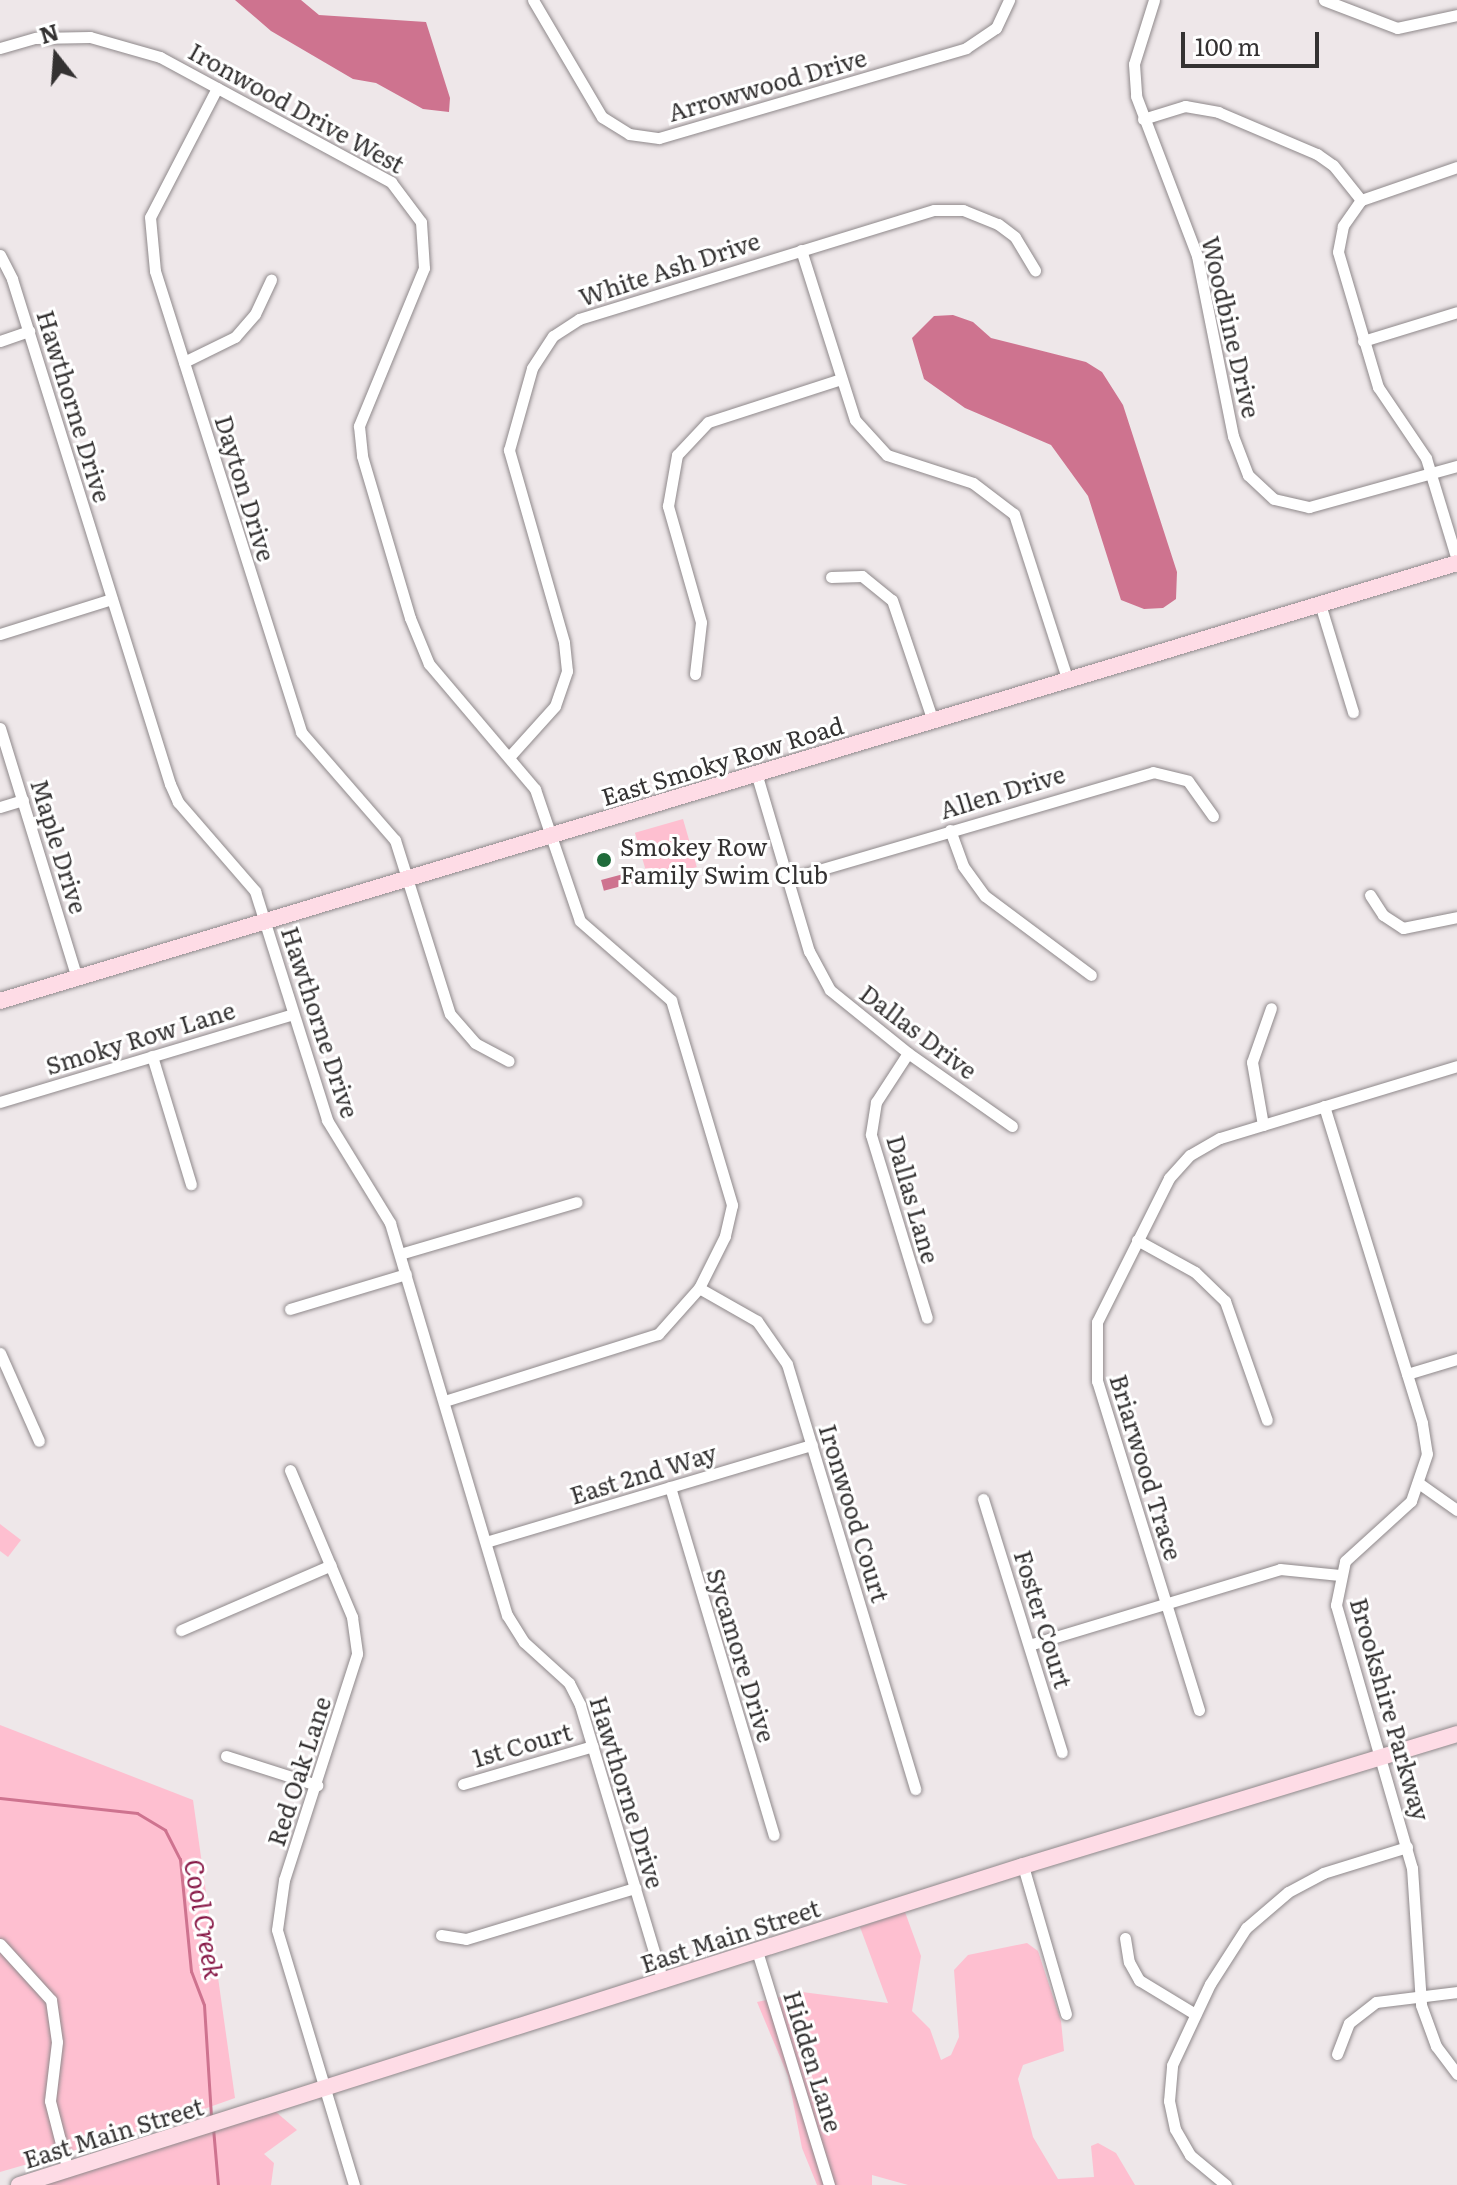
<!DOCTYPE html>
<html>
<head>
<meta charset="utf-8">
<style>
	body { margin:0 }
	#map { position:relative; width:1457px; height:2185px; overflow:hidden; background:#eee7e9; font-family:Literata,serif }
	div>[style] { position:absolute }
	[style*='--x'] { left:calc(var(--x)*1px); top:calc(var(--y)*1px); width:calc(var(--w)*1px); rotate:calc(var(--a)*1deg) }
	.green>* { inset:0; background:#febfd0; transform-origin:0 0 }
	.water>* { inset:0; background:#ce738f; transform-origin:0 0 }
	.stream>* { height:3px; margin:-1.5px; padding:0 1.5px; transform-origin:1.5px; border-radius:1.5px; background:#ce738f }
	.roads { filter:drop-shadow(0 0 2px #8f898b) drop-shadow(0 0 2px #8f898b) }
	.street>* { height:11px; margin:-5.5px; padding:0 5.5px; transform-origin:5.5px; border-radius:5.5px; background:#fff }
	.secondary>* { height:16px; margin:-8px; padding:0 8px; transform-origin:8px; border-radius:8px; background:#fedce6 }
	.dots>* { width:22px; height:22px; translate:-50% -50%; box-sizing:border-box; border:4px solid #fff; border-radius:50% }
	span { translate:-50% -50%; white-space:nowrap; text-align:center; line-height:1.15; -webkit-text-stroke:6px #fff; paint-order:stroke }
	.street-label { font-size:24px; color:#343232 }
	.poi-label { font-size:24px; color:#343232 }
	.left { translate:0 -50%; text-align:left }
	.water-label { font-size:26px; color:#881a48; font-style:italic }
	.north { position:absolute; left:16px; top:16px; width:80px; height:80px; -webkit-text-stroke:6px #fff; paint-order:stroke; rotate:343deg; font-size:22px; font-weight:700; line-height:32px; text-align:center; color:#343232 }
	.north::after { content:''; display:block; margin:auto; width:28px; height:36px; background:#343232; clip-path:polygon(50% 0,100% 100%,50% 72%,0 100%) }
	.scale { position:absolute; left:1181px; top:32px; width:138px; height:36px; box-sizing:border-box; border:4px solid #343232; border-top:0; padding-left:10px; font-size:24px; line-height:28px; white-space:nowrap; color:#343232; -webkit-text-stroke:6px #fff; paint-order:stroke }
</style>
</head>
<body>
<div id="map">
	<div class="green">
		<div style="left:683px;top:819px;width:50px;height:50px;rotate:74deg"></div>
		<div style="clip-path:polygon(0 1524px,21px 1540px,8px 1557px,0 1551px)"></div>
		<div style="clip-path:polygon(0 1725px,193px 1800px,235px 2098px,142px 2131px,0 2172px)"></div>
		<div style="clip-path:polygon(905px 1912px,921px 1956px,912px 2011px,930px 2029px,941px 2060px,951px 2055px,959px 2037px,954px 1970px,968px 1955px,1027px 1943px,1038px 1951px,1061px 2021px,1064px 2051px,1023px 2065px,1018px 2079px,1033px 2137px,1058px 2179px,1094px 2177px,1091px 2146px,1098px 2143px,1116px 2153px,1135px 2185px,908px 2185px,872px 2175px,872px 2185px,817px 2185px,802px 2148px,788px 2076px,757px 2002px,802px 1992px,888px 2003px,860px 1927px)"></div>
		<div style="clip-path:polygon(276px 2112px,297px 2130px,264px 2154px,274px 2163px,271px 2185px,38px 2185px)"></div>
	</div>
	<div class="water">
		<div style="clip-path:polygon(235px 0,301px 0,319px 15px,426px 22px,450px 98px,449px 112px,423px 109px,376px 83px,353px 79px,271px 31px)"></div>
		<div style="clip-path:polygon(953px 315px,973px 322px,991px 338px,1086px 362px,1102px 372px,1123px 405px,1177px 572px,1176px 599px,1163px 608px,1144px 609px,1121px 600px,1088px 496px,1051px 445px,965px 408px,924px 379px,912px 338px,934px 316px)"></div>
		<div style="left:631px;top:872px;width:11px;height:31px;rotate:75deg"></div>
	</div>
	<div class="stream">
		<div style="--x:0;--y:1798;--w:138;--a:6.2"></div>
		<div style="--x:137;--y:1813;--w:33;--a:31"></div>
		<div style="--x:165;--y:1830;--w:33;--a:63"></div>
		<div style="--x:180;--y:1859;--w:113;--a:84.4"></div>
		<div style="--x:191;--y:1971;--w:36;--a:69"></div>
		<div style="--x:204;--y:2005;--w:112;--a:86.4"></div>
		<div style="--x:213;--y:2128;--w:57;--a:85"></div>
	</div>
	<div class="roads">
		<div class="street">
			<div style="--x:533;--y:0;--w:136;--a:59.5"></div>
			<div style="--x:602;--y:117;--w:32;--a:32"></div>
			<div style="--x:629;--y:134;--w:30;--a:8"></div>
			<div style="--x:659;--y:138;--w:320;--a:-16.3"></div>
			<div style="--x:966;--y:48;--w:36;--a:-34"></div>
			<div style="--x:996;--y:28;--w:31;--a:-65"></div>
			<div style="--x:1154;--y:0;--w:67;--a:107.4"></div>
			<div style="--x:1134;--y:64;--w:32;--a:86"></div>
			<div style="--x:1136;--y:96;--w:171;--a:69.1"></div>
			<div style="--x:1197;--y:256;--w:184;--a:78.7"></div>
			<div style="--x:1233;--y:436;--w:42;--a:69"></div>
			<div style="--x:1248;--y:475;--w:35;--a:43"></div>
			<div style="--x:1274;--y:499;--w:36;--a:13"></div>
			<div style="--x:1309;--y:507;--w:154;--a:-15.5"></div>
			<div style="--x:1324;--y:0;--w:78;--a:21"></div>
			<div style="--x:1397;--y:28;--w:61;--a:-12.2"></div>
			<div style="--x:0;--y:48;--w:37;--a:-16"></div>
			<div style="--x:36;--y:38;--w:54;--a:-1.1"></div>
			<div style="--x:90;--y:37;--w:73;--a:15.9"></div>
			<div style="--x:160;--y:57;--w:263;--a:28.4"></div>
			<div style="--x:391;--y:182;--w:50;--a:53.1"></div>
			<div style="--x:421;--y:222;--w:46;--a:86.3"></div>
			<div style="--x:424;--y:268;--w:171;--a:112.4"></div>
			<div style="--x:359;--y:426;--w:30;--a:84"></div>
			<div style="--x:362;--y:456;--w:169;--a:73.5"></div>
			<div style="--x:410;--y:618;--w:50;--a:67.6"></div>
			<div style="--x:429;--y:664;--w:164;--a:49.7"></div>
			<div style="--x:535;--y:789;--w:139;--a:71.2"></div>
			<div style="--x:580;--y:921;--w:121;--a:41"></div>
			<div style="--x:671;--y:1000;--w:214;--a:73.4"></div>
			<div style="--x:732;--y:1205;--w:32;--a:103"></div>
			<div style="--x:725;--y:1236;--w:58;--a:116.6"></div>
			<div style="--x:699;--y:1288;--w:62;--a:131.7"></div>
			<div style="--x:658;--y:1334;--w:224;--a:162.6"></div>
			<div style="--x:217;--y:88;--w:145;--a:117.4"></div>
			<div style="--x:150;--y:217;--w:54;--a:84.7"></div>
			<div style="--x:155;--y:271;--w:484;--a:72.4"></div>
			<div style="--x:301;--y:732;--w:143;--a:49"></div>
			<div style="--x:395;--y:840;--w:182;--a:72.5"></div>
			<div style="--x:450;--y:1014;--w:38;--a:49"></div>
			<div style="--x:475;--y:1043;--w:38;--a:28"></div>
			<div style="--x:1143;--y:119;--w:44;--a:-17.2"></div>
			<div style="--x:1185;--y:106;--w:34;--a:10"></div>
			<div style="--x:1218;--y:112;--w:108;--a:23"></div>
			<div style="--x:1317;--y:154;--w:19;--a:35"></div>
			<div style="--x:1333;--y:165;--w:45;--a:51.3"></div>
			<div style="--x:1457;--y:167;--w:102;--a:161"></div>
			<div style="--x:1361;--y:200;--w:32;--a:125"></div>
			<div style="--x:1343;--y:226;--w:26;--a:101"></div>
			<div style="--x:1338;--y:252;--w:141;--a:73.5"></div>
			<div style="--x:1378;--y:387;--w:86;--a:55.9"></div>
			<div style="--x:1426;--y:458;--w:107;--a:73.1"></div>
			<div style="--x:801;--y:250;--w:178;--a:72.4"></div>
			<div style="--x:855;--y:420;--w:47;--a:47.6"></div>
			<div style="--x:887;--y:455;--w:90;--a:18"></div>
			<div style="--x:973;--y:483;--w:51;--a:37.1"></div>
			<div style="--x:1014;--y:514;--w:176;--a:72.1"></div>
			<div style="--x:0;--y:255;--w:27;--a:63"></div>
			<div style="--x:12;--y:279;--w:529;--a:72.63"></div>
			<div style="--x:170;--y:784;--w:20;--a:66"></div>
			<div style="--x:178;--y:802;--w:118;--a:49.1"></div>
			<div style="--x:255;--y:891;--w:240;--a:72.5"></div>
			<div style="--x:327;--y:1120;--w:121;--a:58.5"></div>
			<div style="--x:390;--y:1223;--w:409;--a:73.4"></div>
			<div style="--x:507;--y:1615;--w:32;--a:58"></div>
			<div style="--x:524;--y:1642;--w:61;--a:42.3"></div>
			<div style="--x:569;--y:1683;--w:25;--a:63"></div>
			<div style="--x:580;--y:1705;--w:289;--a:73.3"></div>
			<div style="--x:0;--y:341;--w:31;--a:-19"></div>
			<div style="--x:1363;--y:341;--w:98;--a:-17.1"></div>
			<div style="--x:184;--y:362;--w:57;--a:-26.1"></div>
			<div style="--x:235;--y:337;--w:30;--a:-49"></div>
			<div style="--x:255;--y:314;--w:38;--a:-65"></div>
			<div style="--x:831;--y:577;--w:31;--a:-2"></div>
			<div style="--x:862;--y:576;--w:38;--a:39"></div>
			<div style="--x:892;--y:600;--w:128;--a:71.3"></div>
			<div style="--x:1320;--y:604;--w:113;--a:73"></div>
			<div style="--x:0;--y:634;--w:117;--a:-17.4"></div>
			<div style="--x:695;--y:674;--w:52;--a:-83.4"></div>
			<div style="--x:701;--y:622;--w:121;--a:-105.9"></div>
			<div style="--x:668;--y:506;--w:52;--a:-80"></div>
			<div style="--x:677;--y:455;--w:45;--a:-46.8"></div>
			<div style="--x:708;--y:422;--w:140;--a:-17.9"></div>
			<div style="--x:0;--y:728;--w:262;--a:72.9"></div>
			<div style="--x:510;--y:756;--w:67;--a:-48"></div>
			<div style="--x:555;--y:706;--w:37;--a:-71"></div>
			<div style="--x:567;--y:671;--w:29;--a:-96"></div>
			<div style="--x:564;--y:642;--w:200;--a:-106"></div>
			<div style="--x:509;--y:450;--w:85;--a:-74.3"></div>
			<div style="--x:532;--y:368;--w:38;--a:-57"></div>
			<div style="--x:553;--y:336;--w:31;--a:-33"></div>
			<div style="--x:579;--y:319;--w:371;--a:-17.1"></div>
			<div style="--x:934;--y:210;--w:29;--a:0"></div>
			<div style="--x:963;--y:210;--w:38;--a:22"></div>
			<div style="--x:998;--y:224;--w:21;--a:37"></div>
			<div style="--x:1015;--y:237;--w:39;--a:59"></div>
			<div style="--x:757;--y:776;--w:183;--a:73.5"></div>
			<div style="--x:809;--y:951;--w:44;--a:61.7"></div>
			<div style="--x:830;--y:990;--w:100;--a:38.9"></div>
			<div style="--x:908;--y:1053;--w:127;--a:35.1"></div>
			<div style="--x:0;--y:807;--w:24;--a:-17"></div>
			<div style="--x:950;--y:830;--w:38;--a:70"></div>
			<div style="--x:963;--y:866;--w:37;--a:54"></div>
			<div style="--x:985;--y:896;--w:132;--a:36.7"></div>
			<div style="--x:788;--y:879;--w:380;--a:-16.3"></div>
			<div style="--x:1153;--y:772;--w:36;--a:14"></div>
			<div style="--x:1188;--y:781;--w:43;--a:54.5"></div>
			<div style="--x:1370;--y:895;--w:24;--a:57"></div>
			<div style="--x:1383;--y:915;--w:24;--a:33"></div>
			<div style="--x:1403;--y:928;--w:55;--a:-11.5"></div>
			<div style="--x:908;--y:1053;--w:59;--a:123.1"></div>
			<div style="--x:876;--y:1102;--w:33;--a:99"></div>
			<div style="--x:871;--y:1135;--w:191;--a:73"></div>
			<div style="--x:152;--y:1056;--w:134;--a:73.1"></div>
			<div style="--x:0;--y:1102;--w:306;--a:-16.7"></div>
			<div style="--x:1324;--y:1106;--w:332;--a:72.8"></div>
			<div style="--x:1422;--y:1423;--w:31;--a:81"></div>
			<div style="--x:1427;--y:1454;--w:50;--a:108.8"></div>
			<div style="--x:1411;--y:1501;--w:89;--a:137.7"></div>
			<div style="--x:1345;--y:1561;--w:45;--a:101.6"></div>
			<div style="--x:1336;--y:1605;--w:274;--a:73.9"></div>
			<div style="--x:1412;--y:1868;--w:137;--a:86.2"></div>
			<div style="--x:1421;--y:2005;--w:44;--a:69.9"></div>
			<div style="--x:1436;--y:2046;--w:35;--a:53"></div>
			<div style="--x:1263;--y:1125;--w:64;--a:-99.9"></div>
			<div style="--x:1252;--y:1062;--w:57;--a:-70.6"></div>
			<div style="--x:1137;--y:1240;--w:66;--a:28.9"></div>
			<div style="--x:1195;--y:1272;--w:42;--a:44"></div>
			<div style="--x:1225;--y:1301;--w:126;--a:70.6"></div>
			<div style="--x:400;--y:1254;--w:184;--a:-16.4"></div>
			<div style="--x:699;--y:1288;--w:67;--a:29.6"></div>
			<div style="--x:757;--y:1321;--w:52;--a:55.1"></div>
			<div style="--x:787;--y:1364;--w:444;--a:73.2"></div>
			<div style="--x:290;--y:1309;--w:121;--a:-16.8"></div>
			<div style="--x:0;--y:1353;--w:96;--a:66.1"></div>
			<div style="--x:1407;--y:1374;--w:52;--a:-16.7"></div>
			<div style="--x:290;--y:1470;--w:160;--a:67.1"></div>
			<div style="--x:352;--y:1617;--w:37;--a:82"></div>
			<div style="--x:357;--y:1654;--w:237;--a:107.9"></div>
			<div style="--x:284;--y:1880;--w:50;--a:98"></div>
			<div style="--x:277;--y:1930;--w:266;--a:73.2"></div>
			<div style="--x:1420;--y:1484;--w:45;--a:35.1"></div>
			<div style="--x:670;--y:1487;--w:363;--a:73.4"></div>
			<div style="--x:983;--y:1499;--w:265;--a:72.7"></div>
			<div style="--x:486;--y:1542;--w:340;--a:-16.6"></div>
			<div style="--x:181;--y:1630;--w:163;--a:-23.4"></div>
			<div style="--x:1029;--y:1645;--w:262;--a:-16.8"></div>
			<div style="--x:1280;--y:1569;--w:60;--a:5.7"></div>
			<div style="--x:1199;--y:1710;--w:344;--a:-107.2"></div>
			<div style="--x:1097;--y:1381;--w:59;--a:-90"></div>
			<div style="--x:1097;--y:1322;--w:161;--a:-63.4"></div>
			<div style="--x:1169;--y:1178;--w:31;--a:-48"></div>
			<div style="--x:1190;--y:1155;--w:34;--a:-30"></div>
			<div style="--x:1220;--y:1138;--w:248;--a:-16.9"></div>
			<div style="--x:226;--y:1756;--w:96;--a:17.7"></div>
			<div style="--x:463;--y:1784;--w:135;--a:-16.3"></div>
			<div style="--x:1023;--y:1866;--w:154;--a:73.8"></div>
			<div style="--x:441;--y:1935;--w:25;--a:9"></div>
			<div style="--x:466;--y:1939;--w:177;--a:-16.8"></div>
			<div style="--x:1125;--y:1938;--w:24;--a:81"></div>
			<div style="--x:1129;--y:1962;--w:21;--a:61"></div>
			<div style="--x:1139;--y:1980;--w:66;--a:31.3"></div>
			<div style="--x:0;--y:1944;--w:76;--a:47.7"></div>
			<div style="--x:51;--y:2000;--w:42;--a:81.9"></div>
			<div style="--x:57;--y:2042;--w:59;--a:96.8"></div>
			<div style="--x:50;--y:2101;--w:72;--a:75.6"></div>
			<div style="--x:757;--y:1951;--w:245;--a:72.9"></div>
			<div style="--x:1337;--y:2054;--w:33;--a:-69"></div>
			<div style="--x:1349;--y:2023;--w:34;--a:-38"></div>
			<div style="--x:1376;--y:2002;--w:82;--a:-7"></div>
			<div style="--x:1226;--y:2185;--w:47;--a:-140.2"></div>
			<div style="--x:1190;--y:2155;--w:30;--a:-120"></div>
			<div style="--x:1175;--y:2129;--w:29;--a:-102"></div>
			<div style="--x:1169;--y:2101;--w:36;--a:-85"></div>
			<div style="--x:1172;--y:2065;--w:89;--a:-64.9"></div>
			<div style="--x:1210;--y:1984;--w:67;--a:-57.3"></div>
			<div style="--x:1246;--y:1928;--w:55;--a:-40.6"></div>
			<div style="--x:1288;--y:1892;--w:40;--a:-28"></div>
			<div style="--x:1323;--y:1873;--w:88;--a:-17.2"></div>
		</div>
		<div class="secondary">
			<div style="--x:0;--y:1001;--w:1521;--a:-16.73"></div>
			<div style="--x:19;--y:2185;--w:1053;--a:-17.63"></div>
			<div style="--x:1023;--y:1866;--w:454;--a:-16.9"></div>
		</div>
	</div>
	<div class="dots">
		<div style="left:604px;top:860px;background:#206c3b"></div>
	</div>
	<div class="street-label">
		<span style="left:767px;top:84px;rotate:-16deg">Arrowwood Drive</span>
		<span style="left:297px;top:107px;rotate:29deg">Ironwood Drive West</span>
		<span style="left:669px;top:268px;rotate:-18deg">White Ash Drive</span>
		<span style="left:1232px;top:327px;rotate:77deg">Woodbine Drive</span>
		<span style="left:75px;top:406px;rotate:73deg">Hawthorne Drive</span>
		<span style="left:246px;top:488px;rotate:73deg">Dayton Drive</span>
		<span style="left:722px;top:760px;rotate:-17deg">East Smoky Row Road</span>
		<span style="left:1002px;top:791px;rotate:-17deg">Allen Drive</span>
		<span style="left:60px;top:846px;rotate:73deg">Maple Drive</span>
		<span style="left:321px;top:1022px;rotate:72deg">Hawthorne Drive</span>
		<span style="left:919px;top:1031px;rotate:37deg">Dallas Drive</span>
		<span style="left:140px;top:1037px;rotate:-17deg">Smoky Row Lane</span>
		<span style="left:914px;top:1199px;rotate:74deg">Dallas Lane</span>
		<span style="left:1147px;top:1467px;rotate:73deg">Briarwood Trace</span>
		<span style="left:643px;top:1473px;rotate:-17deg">East 2nd Way</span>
		<span style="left:855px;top:1513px;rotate:73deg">Ironwood Court</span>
		<span style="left:1044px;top:1619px;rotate:73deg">Foster Court</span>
		<span style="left:742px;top:1655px;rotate:73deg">Sycamore Drive</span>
		<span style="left:1391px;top:1709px;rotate:74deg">Brookshire Parkway</span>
		<span style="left:522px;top:1744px;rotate:-16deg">1st Court</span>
		<span style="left:298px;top:1771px;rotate:-72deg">Red Oak Lane</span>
		<span style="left:628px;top:1792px;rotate:73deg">Hawthorne Drive</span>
		<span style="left:730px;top:1935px;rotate:-18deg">East Main Street</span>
		<span style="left:814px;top:2061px;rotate:73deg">Hidden Lane</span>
		<span style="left:113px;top:2132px;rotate:-17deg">East Main Street</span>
	</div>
	<div class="poi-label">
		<span class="left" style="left:620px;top:860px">Smokey Row<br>Family Swim Club</span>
	</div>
	<div class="water-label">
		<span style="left:205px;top:1919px;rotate:80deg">Cool Creek</span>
	</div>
	<div class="north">N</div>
	<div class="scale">100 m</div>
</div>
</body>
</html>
